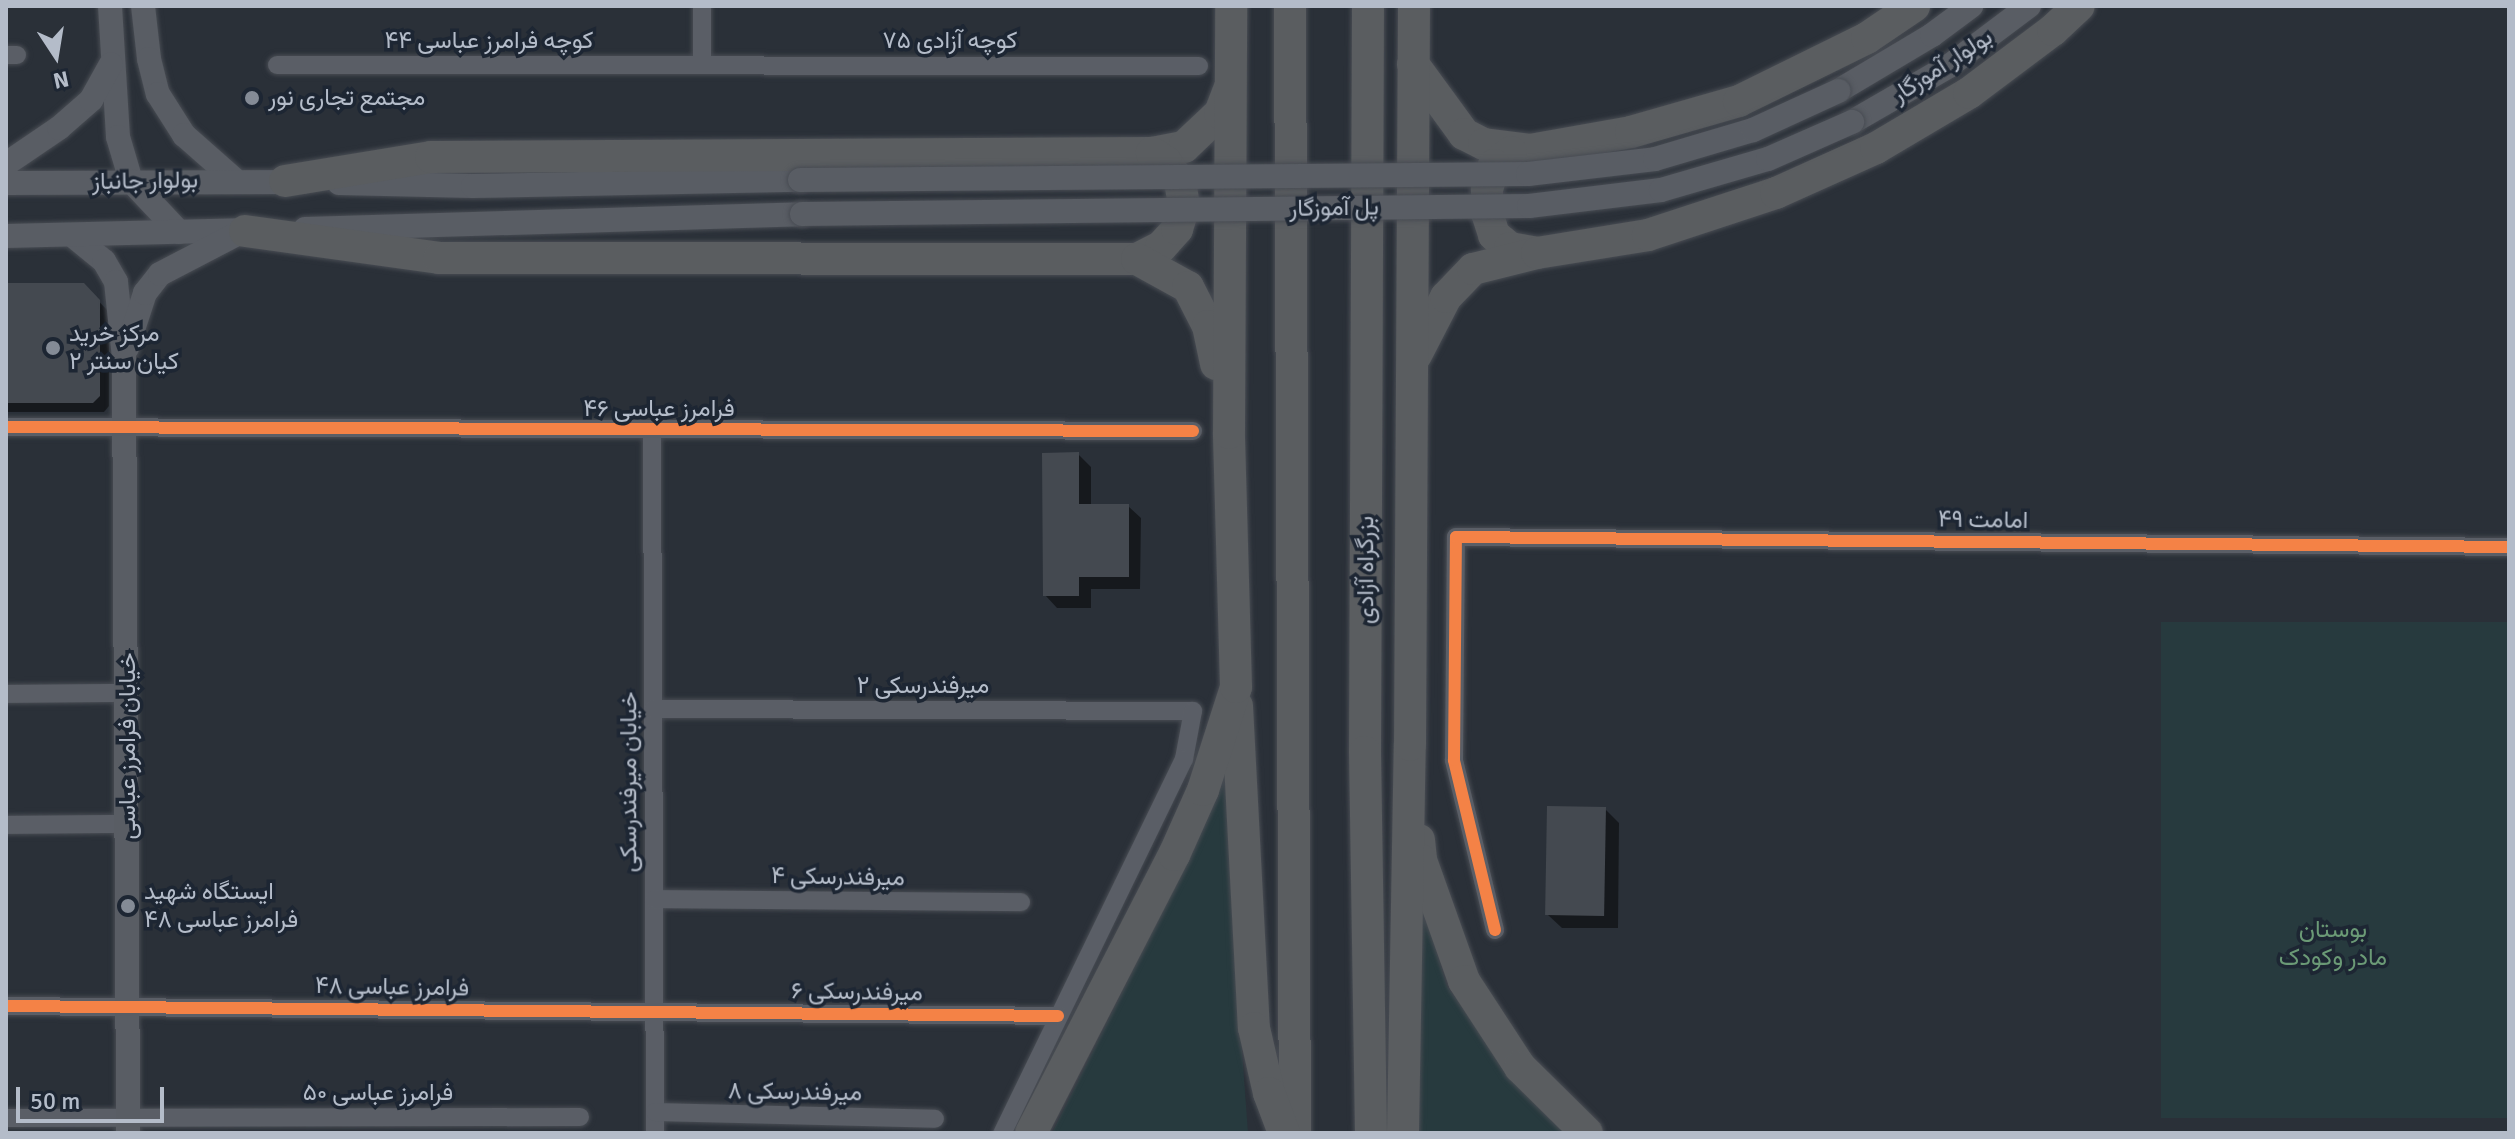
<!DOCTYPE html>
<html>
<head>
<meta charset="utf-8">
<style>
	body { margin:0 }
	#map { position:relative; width:2515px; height:1139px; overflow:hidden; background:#2a3038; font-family:Signika,Vazirmatn,sans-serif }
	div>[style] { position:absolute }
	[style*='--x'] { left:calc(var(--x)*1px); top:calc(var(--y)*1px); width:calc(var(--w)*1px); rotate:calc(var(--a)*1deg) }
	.green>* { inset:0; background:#273a3e; transform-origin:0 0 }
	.shadow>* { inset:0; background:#0007 }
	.building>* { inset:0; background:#444950; transform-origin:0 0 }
	.roads { filter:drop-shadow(0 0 2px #484c53) drop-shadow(0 0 2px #484c53) }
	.street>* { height:18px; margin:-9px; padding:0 9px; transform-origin:9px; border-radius:9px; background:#5a5e66 }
	.secondary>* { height:24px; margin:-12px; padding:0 12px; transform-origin:12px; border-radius:12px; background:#595d64 }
	.highway>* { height:32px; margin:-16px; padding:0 16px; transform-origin:16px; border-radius:16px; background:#5a5d60 }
	.bridges { filter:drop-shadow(0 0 2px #484c53) drop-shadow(0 0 2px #484c53) }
	.secondary-bridge>* { height:24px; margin:-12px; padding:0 12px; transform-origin:12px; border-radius:12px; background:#595d64 }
	.cycleway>* { height:12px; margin:-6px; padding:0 6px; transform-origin:6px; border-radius:6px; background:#f48246 }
	.dots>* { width:22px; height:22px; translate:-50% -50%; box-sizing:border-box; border:4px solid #1d2633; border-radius:50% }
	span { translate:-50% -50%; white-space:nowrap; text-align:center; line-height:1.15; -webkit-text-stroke:7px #1d2633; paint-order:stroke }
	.street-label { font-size:24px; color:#b4bcc9 }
	.poi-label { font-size:24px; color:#b4bcc9 }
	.left { translate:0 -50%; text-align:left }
	.park-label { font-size:24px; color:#6b9a76 }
	.frame { position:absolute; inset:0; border:8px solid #b4bcc9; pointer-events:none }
	.north { position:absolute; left:16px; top:16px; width:80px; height:80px; -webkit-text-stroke:6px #1d2633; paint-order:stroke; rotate:168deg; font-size:22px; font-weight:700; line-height:32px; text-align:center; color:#b4bcc9 }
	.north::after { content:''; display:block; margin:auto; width:28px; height:36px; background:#b4bcc9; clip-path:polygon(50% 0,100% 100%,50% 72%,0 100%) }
	.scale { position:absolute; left:16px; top:1087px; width:148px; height:36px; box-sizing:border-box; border:4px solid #b4bcc9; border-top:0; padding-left:10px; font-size:24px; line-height:28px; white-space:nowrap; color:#b4bcc9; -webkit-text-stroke:6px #1d2633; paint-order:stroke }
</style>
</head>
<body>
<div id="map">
	<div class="green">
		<div style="left:2161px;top:622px;width:348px;height:496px"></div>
		<div style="clip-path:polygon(1231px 758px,1238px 995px,1248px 1133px,1052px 1133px,1187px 862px)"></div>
		<div style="clip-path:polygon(1416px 886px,1447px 986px,1523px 1093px,1565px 1133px,1419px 1133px)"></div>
	</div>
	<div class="shadow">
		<div style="clip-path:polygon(6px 285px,83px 285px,109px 312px,109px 406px,104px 412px,6px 412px)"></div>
		<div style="clip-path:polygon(1078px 454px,1091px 467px,1091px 506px,1128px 506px,1141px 518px,1140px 589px,1091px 589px,1091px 608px,1057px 608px,1045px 595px)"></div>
		<div style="clip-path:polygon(1605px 809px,1619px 823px,1618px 928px,1562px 928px,1548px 915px)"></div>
	</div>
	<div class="building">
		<div style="clip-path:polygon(6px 283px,84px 283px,100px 300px,100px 396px,93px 403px,6px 403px)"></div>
		<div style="clip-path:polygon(1079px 452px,1079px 504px,1129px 504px,1129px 577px,1079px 577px,1079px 596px,1043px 596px,1042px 453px)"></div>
		<div style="left:1547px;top:806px;width:59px;height:109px;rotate:1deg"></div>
	</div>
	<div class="roads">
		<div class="street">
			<div style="--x:702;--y:6;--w:59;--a:90"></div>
			<div style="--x:6;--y:55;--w:11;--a:0"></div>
			<div style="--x:277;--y:65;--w:922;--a:0.06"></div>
			<div style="--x:6;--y:427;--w:1187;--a:0.19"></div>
			<div style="--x:652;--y:431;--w:702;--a:89.76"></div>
			<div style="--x:6;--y:694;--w:122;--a:-0.5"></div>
			<div style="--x:653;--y:709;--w:540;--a:0.21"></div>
			<div style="--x:1193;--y:711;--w:49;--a:100.6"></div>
			<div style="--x:1184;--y:759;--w:416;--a:115.9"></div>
			<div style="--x:6;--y:825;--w:122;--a:-0.5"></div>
			<div style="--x:654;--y:899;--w:367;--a:0.5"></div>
			<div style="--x:1495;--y:930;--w:175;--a:-103.6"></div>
			<div style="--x:1454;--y:760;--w:223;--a:-89.5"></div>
			<div style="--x:1456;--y:537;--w:1053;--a:0.54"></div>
			<div style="--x:6;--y:1006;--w:1052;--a:0.54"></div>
			<div style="--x:655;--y:1112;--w:280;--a:1.4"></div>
			<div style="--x:6;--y:1118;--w:574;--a:-0.1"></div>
		</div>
		<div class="secondary">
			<div style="--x:110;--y:6;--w:131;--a:86.5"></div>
			<div style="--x:118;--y:137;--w:46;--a:73.5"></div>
			<div style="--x:131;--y:181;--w:70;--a:46.7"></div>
			<div style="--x:143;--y:6;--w:53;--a:83.5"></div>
			<div style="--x:149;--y:59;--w:36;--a:76"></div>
			<div style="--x:158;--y:94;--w:49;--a:57.6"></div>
			<div style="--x:184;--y:135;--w:68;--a:41.4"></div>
			<div style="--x:1838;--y:91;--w:109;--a:-30.8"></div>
			<div style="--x:1932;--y:35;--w:49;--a:-36.6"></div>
			<div style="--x:1852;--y:122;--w:112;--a:-30"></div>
			<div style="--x:1949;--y:66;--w:100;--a:-36.9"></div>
			<div style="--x:6;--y:164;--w:64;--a:-34.2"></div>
			<div style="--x:59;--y:128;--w:43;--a:-41.2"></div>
			<div style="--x:91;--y:100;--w:41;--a:-60.9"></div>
			<div style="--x:6;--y:183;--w:296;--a:-0.2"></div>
			<div style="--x:339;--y:183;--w:134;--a:1.3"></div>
			<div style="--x:473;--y:186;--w:327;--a:-1.1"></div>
			<div style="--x:305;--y:229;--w:497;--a:-1.7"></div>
			<div style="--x:72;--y:235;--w:41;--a:39.1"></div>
			<div style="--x:104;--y:261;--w:24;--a:60"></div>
			<div style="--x:116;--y:282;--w:76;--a:84"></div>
			<div style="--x:124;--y:358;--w:775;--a:89.7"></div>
			<div style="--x:6;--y:236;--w:254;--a:-1.4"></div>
			<div style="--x:127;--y:348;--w:58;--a:-71.9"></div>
			<div style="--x:145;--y:293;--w:24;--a:-52"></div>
			<div style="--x:160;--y:274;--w:85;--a:-27.5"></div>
		</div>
		<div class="highway">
			<div style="--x:1290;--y:6;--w:1127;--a:89.75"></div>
			<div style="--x:1368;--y:6;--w:746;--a:90.23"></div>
			<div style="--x:1365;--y:752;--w:381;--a:89.1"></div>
			<div style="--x:1413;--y:64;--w:87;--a:53.9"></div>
			<div style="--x:1464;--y:134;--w:22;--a:27"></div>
			<div style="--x:1484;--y:144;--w:46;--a:7.4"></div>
			<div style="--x:1530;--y:150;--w:103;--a:-10.1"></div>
			<div style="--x:1631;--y:132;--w:112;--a:-16"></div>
			<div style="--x:1739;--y:101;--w:143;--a:-26.2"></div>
			<div style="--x:1867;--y:38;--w:57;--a:-34.2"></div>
			<div style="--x:1511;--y:152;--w:21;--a:143"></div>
			<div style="--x:1494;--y:165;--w:26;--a:106"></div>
			<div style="--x:1487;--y:190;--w:23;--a:90"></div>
			<div style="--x:1487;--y:213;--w:23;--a:72"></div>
			<div style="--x:1494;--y:235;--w:21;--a:39"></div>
			<div style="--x:1510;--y:248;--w:27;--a:10"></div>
			<div style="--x:285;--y:181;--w:148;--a:-9.3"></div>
			<div style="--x:431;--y:157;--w:721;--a:-0.32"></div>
			<div style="--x:1152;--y:153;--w:33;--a:-11"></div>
			<div style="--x:1184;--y:147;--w:50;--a:-43.4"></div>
			<div style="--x:1220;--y:113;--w:26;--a:-69"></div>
			<div style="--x:245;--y:231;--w:196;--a:7.9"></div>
			<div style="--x:439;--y:258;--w:698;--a:0.08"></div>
			<div style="--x:1137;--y:259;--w:27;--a:-27"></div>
			<div style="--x:1161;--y:247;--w:24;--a:-48"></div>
			<div style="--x:1177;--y:229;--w:24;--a:-73"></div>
			<div style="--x:1184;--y:206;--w:24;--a:-99"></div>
			<div style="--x:1180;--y:182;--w:24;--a:-125"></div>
			<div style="--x:1166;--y:162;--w:17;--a:-147"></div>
			<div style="--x:1137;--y:259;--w:58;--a:28.8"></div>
			<div style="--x:1188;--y:287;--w:44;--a:62.9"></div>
			<div style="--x:1208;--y:326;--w:39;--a:78"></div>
			<div style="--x:1416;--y:355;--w:65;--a:-62.7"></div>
			<div style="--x:1446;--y:297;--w:39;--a:-46"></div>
			<div style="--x:1473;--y:269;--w:66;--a:-14"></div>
			<div style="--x:1537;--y:253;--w:112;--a:-9.2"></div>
			<div style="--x:1648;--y:235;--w:135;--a:-18.2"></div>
			<div style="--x:1776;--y:193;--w:110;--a:-24.2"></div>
			<div style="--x:1876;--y:148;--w:108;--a:-30.6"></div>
			<div style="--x:1969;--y:93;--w:105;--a:-36.9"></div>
			<div style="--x:2053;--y:30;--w:35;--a:-43"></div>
			<div style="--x:1237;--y:706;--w:322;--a:87"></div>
			<div style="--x:1254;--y:1028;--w:67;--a:77"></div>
			<div style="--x:1269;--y:1093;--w:43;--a:69.4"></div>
			<div style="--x:1419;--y:840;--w:20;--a:84"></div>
			<div style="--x:1421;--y:860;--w:128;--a:70.4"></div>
			<div style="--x:1464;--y:981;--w:103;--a:56.9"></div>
			<div style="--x:1520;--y:1067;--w:94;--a:44.6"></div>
			<div style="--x:1031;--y:1133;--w:313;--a:-62.8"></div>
			<div style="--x:1174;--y:855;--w:71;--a:-66"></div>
			<div style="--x:1203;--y:790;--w:108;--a:-72.2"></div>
			<div style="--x:1236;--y:687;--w:254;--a:-91.6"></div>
			<div style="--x:1229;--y:433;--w:427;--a:-89.7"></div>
			<div style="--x:1403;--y:1133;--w:388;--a:-89"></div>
			<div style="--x:1410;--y:745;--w:739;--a:-89.69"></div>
		</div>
	</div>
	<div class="bridges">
		<div class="secondary-bridge">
			<div style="--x:800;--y:180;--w:728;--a:-0.47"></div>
			<div style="--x:1528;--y:174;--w:128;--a:-6.7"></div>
			<div style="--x:1655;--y:159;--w:102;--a:-16.5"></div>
			<div style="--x:1753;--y:130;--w:94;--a:-24.6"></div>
			<div style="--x:802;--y:214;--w:727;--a:-0.63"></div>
			<div style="--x:1529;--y:206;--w:133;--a:-6.9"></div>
			<div style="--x:1661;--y:190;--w:111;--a:-16.2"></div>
			<div style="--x:1768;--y:159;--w:92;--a:-23.8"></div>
		</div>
	</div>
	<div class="cycleway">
		<div style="--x:6;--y:427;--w:1187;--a:0.19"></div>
		<div style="--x:1495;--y:930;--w:175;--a:-103.6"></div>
		<div style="--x:1454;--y:760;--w:223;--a:-89.5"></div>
		<div style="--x:1456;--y:537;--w:1053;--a:0.54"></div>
		<div style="--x:6;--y:1006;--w:1052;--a:0.54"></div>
	</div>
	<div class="dots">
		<div style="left:252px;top:98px;background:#848b96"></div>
		<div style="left:53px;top:348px;background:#848b96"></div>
		<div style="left:128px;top:906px;background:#848b96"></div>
	</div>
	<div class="street-label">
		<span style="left:489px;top:41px">کوچه فرامرز عباسی ۴۴</span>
		<span style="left:950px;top:41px">کوچه آزادی ۷۵</span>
		<span style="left:1942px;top:66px;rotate:-33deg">بولوار آموزگار</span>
		<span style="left:145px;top:181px;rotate:-1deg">بولوار جانباز</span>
		<span style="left:1334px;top:208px;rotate:-1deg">پل آموزگار</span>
		<span style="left:659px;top:409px">فرامرز عباسی ۴۶</span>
		<span style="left:1983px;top:520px;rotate:1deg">امامت ۴۹</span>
		<span style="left:1366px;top:570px;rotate:-90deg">بزرگراه آزادی</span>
		<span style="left:923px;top:686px">میرفندرسکی ۲</span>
		<span style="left:128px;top:746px;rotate:-90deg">خیابان فرامرز عباسی</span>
		<span style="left:629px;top:782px;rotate:-90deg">خیابان میرفندرسکی</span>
		<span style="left:838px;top:877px;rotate:1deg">میرفندرسکی ۴</span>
		<span style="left:392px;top:987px;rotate:1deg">فرامرز عباسی ۴۸</span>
		<span style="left:857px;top:992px;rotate:1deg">میرفندرسکی ۶</span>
		<span style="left:795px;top:1092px;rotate:1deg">میرفندرسکی ۸</span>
		<span style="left:378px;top:1093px">فرامرز عباسی ۵۰</span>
	</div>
	<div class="poi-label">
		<span class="left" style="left:268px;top:98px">مجتمع تجاری نور</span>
		<span class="left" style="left:69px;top:348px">مرکز خرید<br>کیان سنتر ۲</span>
		<span class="left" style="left:144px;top:906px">ایستگاه شهید<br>فرامرز عباسی ۴۸</span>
	</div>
	<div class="park-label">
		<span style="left:2333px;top:944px">بوستان<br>مادر وکودک</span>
	</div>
	<div class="frame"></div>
	<div class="north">N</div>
	<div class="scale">50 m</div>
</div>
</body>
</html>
